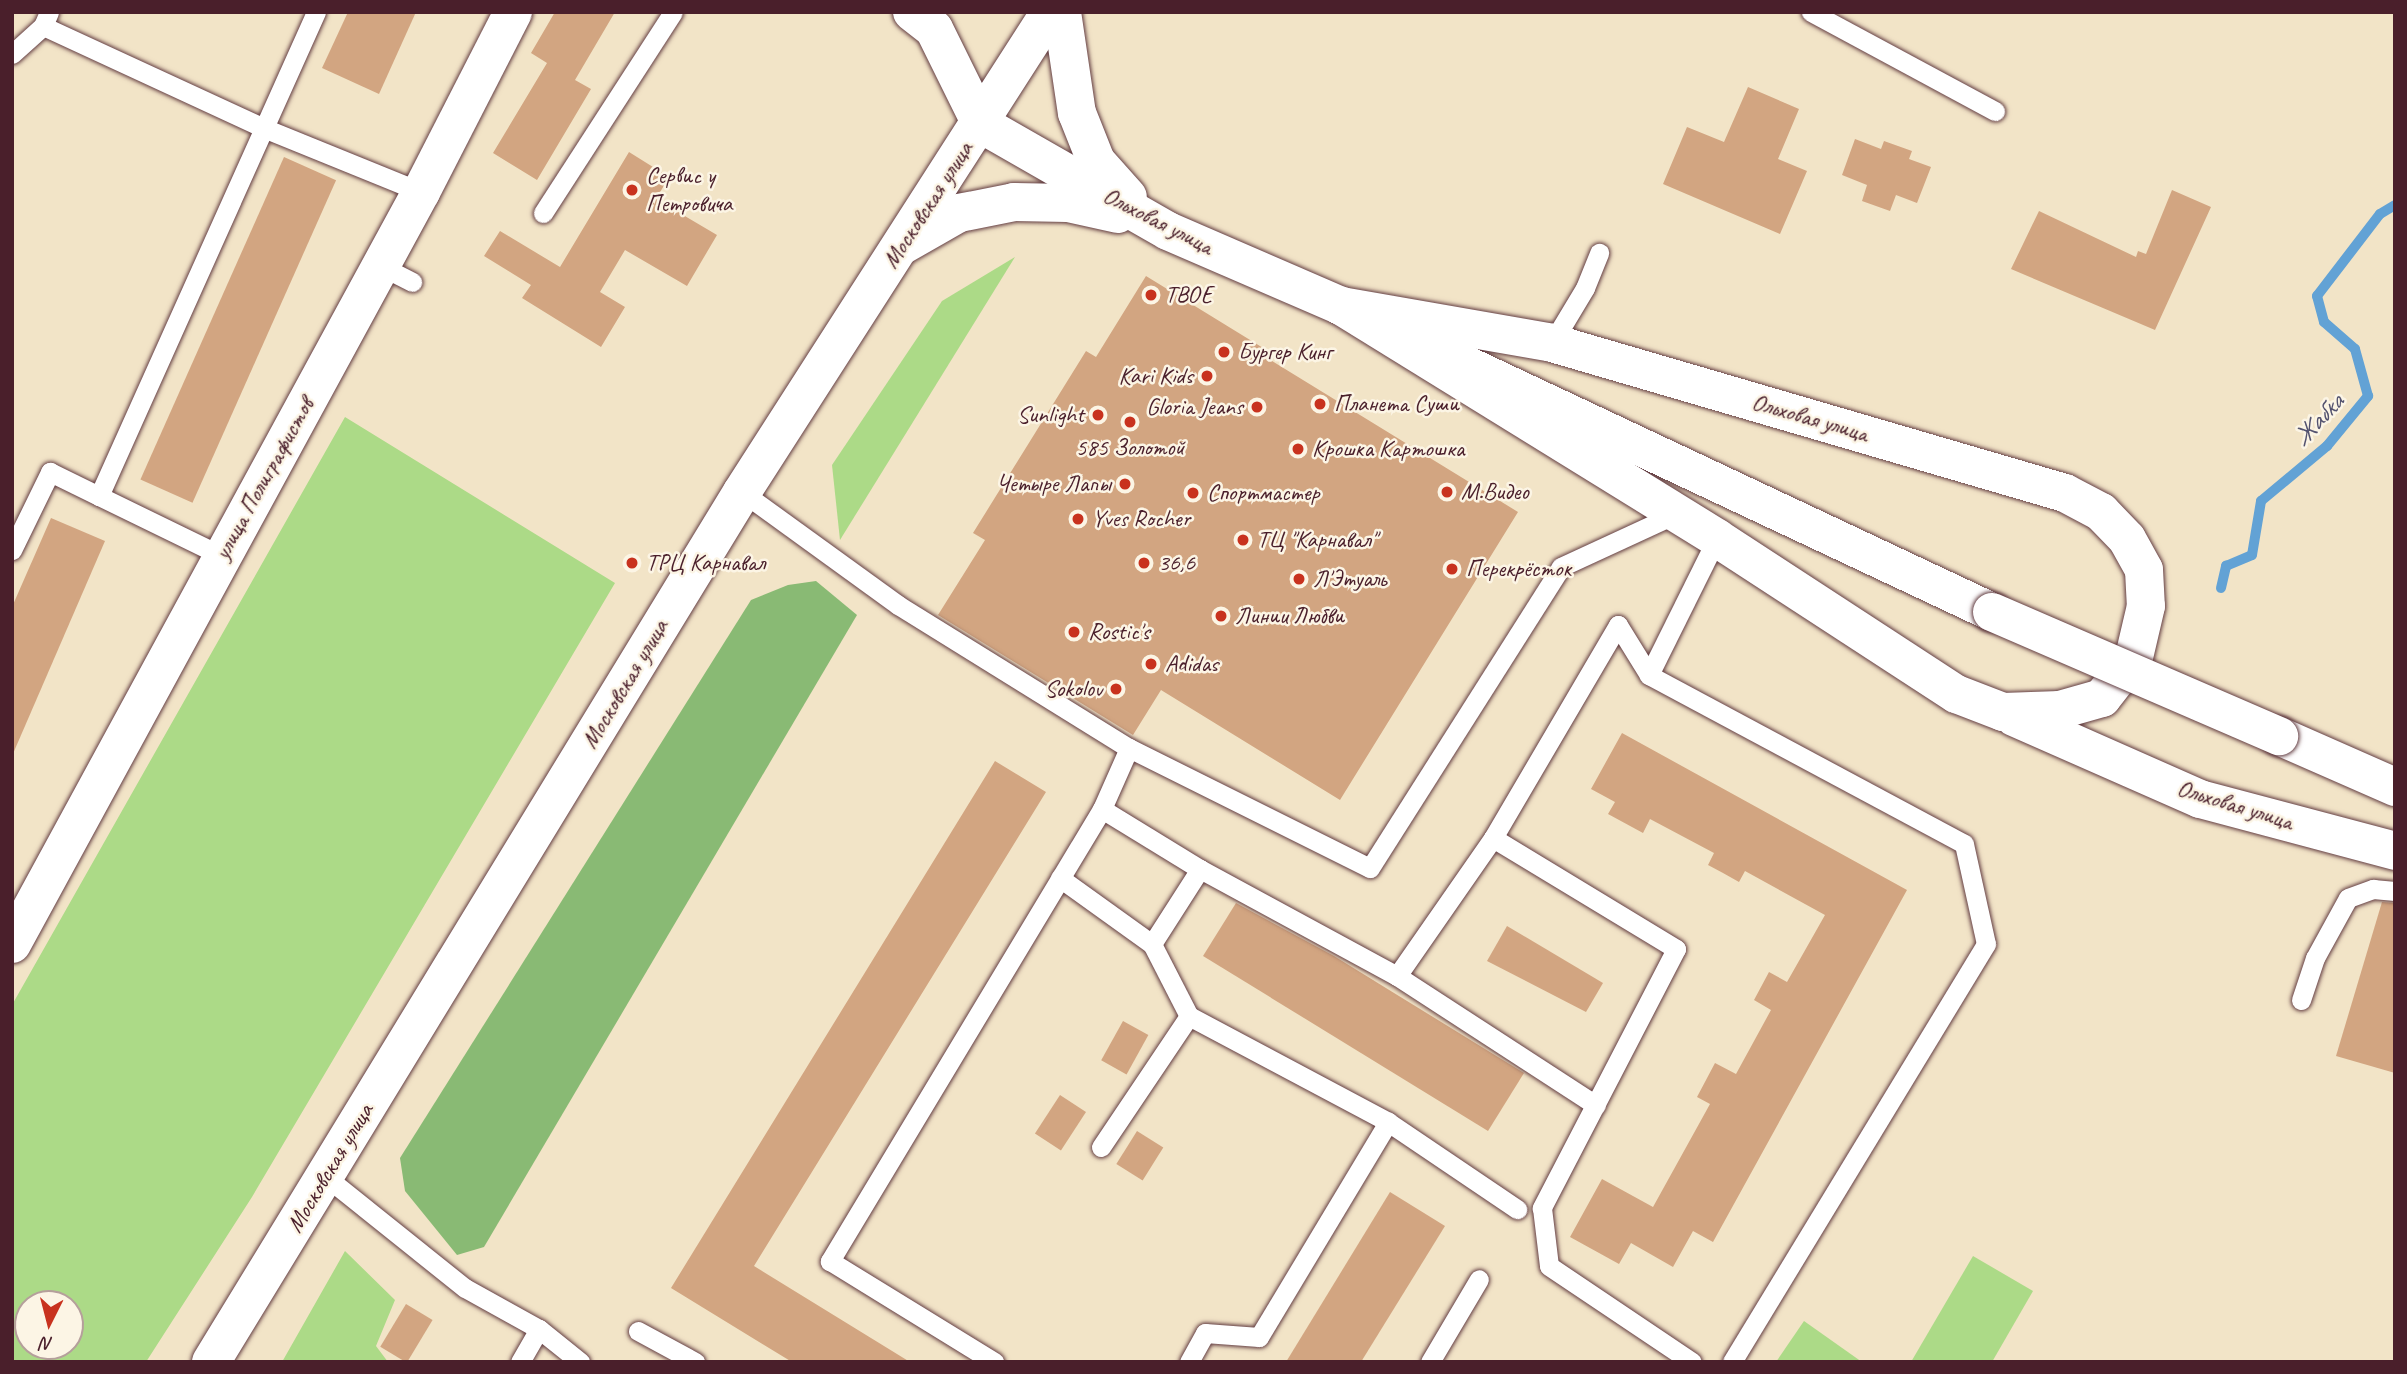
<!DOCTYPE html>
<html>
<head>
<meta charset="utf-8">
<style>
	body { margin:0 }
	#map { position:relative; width:2407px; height:1374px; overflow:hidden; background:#f2e4c7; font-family:Caveat,sans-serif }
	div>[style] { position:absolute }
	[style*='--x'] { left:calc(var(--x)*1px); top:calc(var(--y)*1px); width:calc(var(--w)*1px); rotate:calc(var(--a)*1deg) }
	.green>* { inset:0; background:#acda87 }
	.forest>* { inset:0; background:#89ba74 }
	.stream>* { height:10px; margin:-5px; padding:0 5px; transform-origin:5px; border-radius:5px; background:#62a2d5 }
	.building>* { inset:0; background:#d2a581; transform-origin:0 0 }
	.roads { filter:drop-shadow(0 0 2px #633d42) drop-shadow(0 0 2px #633d42) }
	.service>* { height:19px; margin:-9.5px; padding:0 9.5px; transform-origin:9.5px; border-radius:9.5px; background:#fff }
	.minor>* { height:38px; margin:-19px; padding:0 19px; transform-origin:19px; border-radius:19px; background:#fff }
	.tertiary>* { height:38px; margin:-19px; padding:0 19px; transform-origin:19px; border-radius:19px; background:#fff }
	.secondary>* { height:38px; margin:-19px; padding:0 19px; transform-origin:19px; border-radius:19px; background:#fff }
	.primary>* { height:38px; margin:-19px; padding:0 19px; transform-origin:19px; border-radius:19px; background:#fff }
	.bridges { filter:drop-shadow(0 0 2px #633d42) drop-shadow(0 0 2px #633d42) }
	.secondary-bridge>* { height:38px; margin:-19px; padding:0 19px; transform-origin:19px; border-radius:19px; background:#fff }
	.dots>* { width:19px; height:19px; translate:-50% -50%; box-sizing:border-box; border:4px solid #fcf5e5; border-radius:50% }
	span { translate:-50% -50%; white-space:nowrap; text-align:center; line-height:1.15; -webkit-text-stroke:5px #fcf5e5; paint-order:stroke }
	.poi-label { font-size:24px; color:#4a1f2b }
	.left { translate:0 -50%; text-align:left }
	.right { translate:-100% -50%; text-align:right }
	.street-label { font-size:24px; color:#4a1f2b }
	.water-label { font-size:26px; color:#54536f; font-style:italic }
	.frame { position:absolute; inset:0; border:14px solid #4a1f2b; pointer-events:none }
	.north { position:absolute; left:14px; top:1290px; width:70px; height:70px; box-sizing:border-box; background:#fcf5e5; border:2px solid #b59f9b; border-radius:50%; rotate:186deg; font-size:19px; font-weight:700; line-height:28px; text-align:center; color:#4a1f2b }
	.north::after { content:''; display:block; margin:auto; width:24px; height:32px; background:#c8321e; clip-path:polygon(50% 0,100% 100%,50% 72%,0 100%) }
</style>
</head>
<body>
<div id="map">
	<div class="green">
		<div style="clip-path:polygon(1015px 257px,840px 540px,832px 465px,942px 301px)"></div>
		<div style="clip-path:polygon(evenodd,345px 417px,615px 583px,252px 1197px,146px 1362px,12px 1362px,12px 1005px,345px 417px,28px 1304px,70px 1304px,70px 1346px,28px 1346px,28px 1304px)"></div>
		<div style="clip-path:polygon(345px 1251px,395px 1300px,376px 1346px,388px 1362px,282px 1362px)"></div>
		<div style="clip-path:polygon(1973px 1256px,2033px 1291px,1992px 1362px,1911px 1362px)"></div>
		<div style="clip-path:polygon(1804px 1321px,1862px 1362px,1776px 1362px)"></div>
	</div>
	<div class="forest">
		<div style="clip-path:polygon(816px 581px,857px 615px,484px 1247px,457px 1255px,405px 1191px,400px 1158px,751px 600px,788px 585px)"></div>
	</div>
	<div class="stream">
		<div style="--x:2221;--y:588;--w:23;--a:-77"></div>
		<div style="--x:2226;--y:566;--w:28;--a:-23"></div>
		<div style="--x:2252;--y:555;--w:55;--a:-80.5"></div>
		<div style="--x:2261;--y:501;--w:86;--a:-39.8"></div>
		<div style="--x:2327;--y:446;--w:65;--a:-50.6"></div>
		<div style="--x:2368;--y:396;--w:49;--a:-105.5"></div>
		<div style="--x:2355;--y:349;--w:41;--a:-138.9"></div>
		<div style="--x:2324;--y:322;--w:27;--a:-105"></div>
		<div style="--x:2317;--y:296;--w:103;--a:-52.5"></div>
		<div style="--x:2380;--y:214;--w:17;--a:-31"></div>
	</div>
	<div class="building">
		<div style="clip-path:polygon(348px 12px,416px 12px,379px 94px,322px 68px)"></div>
		<div style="clip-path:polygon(555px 12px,615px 12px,575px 80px,591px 89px,537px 180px,493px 153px,547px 63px,531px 53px)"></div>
		<div style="clip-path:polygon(1748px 87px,1799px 109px,1778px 159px,1807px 171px,1780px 234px,1663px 184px,1687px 127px,1724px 142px)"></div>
		<div style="clip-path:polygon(1855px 139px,1881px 149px,1884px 141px,1912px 151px,1909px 159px,1931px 167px,1917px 203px,1896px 195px,1890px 211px,1862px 201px,1867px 185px,1842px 175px)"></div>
		<div style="clip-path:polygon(629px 152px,669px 177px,656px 199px,717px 235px,687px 286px,625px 250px,600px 292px,625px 307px,601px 347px,522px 298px,531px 285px,484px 256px,500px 231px,560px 267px)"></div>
		<div style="left:284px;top:157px;width:57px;height:353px;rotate:24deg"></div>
		<div style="clip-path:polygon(2172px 190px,2211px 207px,2155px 330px,2011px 269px,2039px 211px,2136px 257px,2138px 251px,2146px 254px)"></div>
		<div style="clip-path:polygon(1146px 276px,1268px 351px,1264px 356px,1518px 512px,1340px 800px,1161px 690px,1133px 735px,938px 615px,985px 540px,973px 533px,1086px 351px,1096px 357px)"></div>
		<div style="clip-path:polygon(51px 518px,105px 541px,12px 756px,12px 607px)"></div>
		<div style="clip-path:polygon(1622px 733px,1907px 890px,1713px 1242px,1693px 1231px,1673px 1267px,1631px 1243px,1619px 1264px,1570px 1237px,1602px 1179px,1653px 1207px,1710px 1104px,1697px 1097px,1715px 1063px,1736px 1074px,1771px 1010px,1754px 1000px,1769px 972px,1787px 982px,1825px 915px,1745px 871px,1739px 882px,1723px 873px,1708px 865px,1714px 853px,1650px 819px,1643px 833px,1608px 814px,1615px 802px,1591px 789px)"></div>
		<div style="clip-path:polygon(995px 761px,1046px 792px,754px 1266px,910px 1362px,792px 1362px,671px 1288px)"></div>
		<div style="clip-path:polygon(2382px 902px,2395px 903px,2395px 1073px,2336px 1056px)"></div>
		<div style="clip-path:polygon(1236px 903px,1334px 956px,1524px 1073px,1488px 1131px,1203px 956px)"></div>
		<div style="clip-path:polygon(1507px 926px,1603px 983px,1586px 1012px,1487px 961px)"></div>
		<div style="left:1123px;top:1021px;width:29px;height:45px;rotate:29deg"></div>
		<div style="left:1060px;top:1095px;width:31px;height:46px;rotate:33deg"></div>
		<div style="left:1137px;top:1131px;width:31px;height:39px;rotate:32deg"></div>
		<div style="clip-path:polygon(1390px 1192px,1445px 1226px,1361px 1362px,1286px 1362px)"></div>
		<div style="left:406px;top:1304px;width:31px;height:50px;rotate:31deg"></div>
	</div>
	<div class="roads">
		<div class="service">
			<div style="--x:49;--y:12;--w:15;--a:113"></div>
			<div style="--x:43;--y:26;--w:246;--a:24.8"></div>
			<div style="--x:266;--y:129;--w:167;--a:22.1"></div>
			<div style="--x:1811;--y:12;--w:209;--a:28.3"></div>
			<div style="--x:12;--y:54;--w:42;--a:-42.1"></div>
			<div style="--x:543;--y:213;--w:239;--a:-57.1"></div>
			<div style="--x:381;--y:266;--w:35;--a:27"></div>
			<div style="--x:1552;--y:343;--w:64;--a:-59"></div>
			<div style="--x:1585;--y:288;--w:38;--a:-68"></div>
			<div style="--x:742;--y:492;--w:193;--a:35.9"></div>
			<div style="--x:898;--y:605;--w:272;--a:31.8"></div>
			<div style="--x:1129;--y:748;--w:67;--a:113.9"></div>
			<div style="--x:1102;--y:809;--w:528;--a:121.04"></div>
			<div style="--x:830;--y:1261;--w:193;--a:31.6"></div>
			<div style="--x:99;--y:496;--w:137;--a:26"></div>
			<div style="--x:1717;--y:538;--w:153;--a:116.4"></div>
			<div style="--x:1649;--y:675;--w:357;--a:28.2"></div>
			<div style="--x:1964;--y:844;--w:102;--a:77.6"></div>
			<div style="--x:1986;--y:944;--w:489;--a:121.3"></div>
			<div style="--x:12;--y:550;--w:87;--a:-64"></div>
			<div style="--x:50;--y:472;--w:55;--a:26.1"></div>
			<div style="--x:99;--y:496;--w:530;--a:-65.85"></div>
			<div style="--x:1129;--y:748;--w:269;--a:26.5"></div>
			<div style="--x:1370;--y:868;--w:356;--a:-57.6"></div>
			<div style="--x:1561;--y:567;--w:129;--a:-24.8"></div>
			<div style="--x:1102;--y:809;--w:115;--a:31.5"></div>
			<div style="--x:1200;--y:869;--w:224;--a:28.5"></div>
			<div style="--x:1397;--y:976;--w:168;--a:-55.2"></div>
			<div style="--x:1493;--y:838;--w:247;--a:-59.6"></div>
			<div style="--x:1618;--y:625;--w:59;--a:58.2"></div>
			<div style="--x:1493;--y:838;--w:214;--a:31.2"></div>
			<div style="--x:1676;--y:949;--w:292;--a:117.4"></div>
			<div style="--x:1542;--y:1208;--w:58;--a:83.1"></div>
			<div style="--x:1549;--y:1266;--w:172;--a:33.9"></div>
			<div style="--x:1200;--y:869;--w:89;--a:122.6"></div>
			<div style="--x:1152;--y:944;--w:81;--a:62.8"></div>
			<div style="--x:1189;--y:1016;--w:225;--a:28"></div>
			<div style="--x:1060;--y:878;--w:113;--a:35.7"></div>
			<div style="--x:1397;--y:976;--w:237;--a:33"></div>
			<div style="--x:2301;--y:1000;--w:44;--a:-71.6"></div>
			<div style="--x:2315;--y:958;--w:68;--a:-61.2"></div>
			<div style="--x:2348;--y:898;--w:27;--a:-20"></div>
			<div style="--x:2373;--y:889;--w:22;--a:5"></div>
			<div style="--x:1101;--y:1147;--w:158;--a:-56.1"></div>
			<div style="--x:325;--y:1176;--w:179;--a:38.7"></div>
			<div style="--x:465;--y:1288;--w:85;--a:29"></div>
			<div style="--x:539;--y:1329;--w:53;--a:38.8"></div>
			<div style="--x:638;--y:1331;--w:65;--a:28.5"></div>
			<div style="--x:520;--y:1362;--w:38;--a:-60"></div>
			<div style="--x:1189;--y:1362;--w:33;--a:-61"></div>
			<div style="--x:1205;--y:1333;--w:54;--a:4.2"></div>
			<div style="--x:1259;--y:1337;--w:251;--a:-59"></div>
			<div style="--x:1388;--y:1122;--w:156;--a:34"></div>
			<div style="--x:1430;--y:1362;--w:96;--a:-59.4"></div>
		</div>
		<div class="minor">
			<div style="--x:1341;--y:306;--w:214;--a:9.9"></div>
			<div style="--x:1552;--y:343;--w:534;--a:16.3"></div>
			<div style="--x:2065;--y:493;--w:41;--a:27.8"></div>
			<div style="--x:2101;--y:512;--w:37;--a:46"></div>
			<div style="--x:2127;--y:539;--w:35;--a:61"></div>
			<div style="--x:2144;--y:570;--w:36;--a:87"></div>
			<div style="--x:2146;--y:606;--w:52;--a:103.2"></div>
			<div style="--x:2134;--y:657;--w:52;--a:128"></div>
			<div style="--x:2102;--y:698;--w:44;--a:164.1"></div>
			<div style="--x:2060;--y:710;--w:57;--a:178"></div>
			<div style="--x:2003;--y:712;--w:50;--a:-159"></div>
			<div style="--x:1956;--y:694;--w:285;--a:-146.9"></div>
			<div style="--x:1717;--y:538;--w:442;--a:-148.3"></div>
			<div style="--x:2014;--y:717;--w:203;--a:23.8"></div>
			<div style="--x:2200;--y:799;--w:202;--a:14.9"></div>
			<div style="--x:12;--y:944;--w:856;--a:-61.46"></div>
			<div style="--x:421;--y:192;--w:202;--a:-62.9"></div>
		</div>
		<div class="tertiary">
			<div style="--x:912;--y:12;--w:28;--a:38"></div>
			<div style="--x:934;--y:29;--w:106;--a:63.7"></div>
		</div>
		<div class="secondary">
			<div style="--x:1062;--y:12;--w:102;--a:81.6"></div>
			<div style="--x:1077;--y:113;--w:52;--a:68.4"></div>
			<div style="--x:1096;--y:161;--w:48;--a:48.4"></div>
			<div style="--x:981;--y:124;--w:215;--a:29.8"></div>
			<div style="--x:1168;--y:231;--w:189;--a:23.4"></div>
			<div style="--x:1341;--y:306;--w:719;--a:25.18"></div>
			<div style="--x:903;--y:245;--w:64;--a:-29.7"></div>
			<div style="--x:959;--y:213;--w:56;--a:-11.3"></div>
			<div style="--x:1014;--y:202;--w:54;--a:1.1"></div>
			<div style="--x:1068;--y:203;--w:51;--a:12.4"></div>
			<div style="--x:2279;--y:736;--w:127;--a:23.7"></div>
		</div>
		<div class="primary">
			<div style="--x:211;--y:1362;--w:1019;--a:-58.6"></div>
			<div style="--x:742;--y:492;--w:570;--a:-57.31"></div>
		</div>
	</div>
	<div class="bridges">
		<div class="secondary-bridge">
			<div style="--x:1992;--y:612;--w:313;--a:23.4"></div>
		</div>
	</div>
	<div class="dots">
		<div style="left:632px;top:190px;background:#c8321e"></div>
		<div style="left:1151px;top:295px;background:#c8321e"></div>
		<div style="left:1224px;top:352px;background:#c8321e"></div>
		<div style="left:1207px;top:376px;background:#c8321e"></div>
		<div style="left:1320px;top:404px;background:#c8321e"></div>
		<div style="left:1257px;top:407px;background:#c8321e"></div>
		<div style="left:1098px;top:415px;background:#c8321e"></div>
		<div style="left:1130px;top:422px;background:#c8321e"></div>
		<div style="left:1298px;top:449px;background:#c8321e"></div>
		<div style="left:1125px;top:484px;background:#c8321e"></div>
		<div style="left:1447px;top:492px;background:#c8321e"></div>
		<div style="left:1193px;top:493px;background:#c8321e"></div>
		<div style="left:1078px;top:519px;background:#c8321e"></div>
		<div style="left:1243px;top:540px;background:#c8321e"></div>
		<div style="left:632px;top:563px;background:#c8321e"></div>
		<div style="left:1144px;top:563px;background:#c8321e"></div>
		<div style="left:1452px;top:569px;background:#c8321e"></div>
		<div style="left:1299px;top:579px;background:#c8321e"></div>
		<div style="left:1221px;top:616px;background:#c8321e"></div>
		<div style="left:1074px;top:632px;background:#c8321e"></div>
		<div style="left:1151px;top:664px;background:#c8321e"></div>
		<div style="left:1116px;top:689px;background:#c8321e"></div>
	</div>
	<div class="poi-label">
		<span class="left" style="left:646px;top:190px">Сервис у<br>Петровича</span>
		<span class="left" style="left:1165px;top:295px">ТВОЕ</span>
		<span class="left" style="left:1238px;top:352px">Бургер Кинг</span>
		<span class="right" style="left:1193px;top:376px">Kari Kids</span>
		<span class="left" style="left:1334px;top:404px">Планета Суши</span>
		<span class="right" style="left:1243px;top:407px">Gloria Jeans</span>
		<span class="right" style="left:1084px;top:415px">Sunlight</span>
		<span style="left:1130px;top:448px">585 Золотой</span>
		<span class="left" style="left:1312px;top:449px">Крошка Картошка</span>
		<span class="right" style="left:1111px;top:484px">Четыре Лапы</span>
		<span class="left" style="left:1461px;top:492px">М.Видео</span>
		<span class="left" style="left:1207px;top:493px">Спортмастер</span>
		<span class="left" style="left:1092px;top:519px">Yves Rocher</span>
		<span class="left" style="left:1257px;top:540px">ТЦ "Карнавал"</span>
		<span class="left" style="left:646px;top:563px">ТРЦ Карнавал</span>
		<span class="left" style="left:1158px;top:563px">36,6</span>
		<span class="left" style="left:1466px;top:569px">Перекрёсток</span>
		<span class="left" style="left:1313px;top:579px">Л'Этуаль</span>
		<span class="left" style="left:1235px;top:616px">Линии Любви</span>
		<span class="left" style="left:1088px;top:632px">Rostic's</span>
		<span class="left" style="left:1165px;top:664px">Adidas</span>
		<span class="right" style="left:1102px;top:689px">Sokolov</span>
	</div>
	<div class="street-label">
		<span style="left:928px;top:205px;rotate:-57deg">Московская улица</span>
		<span style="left:1158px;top:221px;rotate:27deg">Ольховая улица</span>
		<span style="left:1810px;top:418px;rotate:16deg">Ольховая улица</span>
		<span style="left:264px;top:479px;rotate:-61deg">улица Полиграфистов</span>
		<span style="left:625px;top:684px;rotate:-59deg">Московская улица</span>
		<span style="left:2235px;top:805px;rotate:17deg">Ольховая улица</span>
		<span style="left:330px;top:1168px;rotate:-59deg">Московская улица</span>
	</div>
	<div class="water-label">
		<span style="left:2318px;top:420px;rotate:-47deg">Жабка</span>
	</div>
	<div class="frame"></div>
	<div class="north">N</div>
</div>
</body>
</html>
